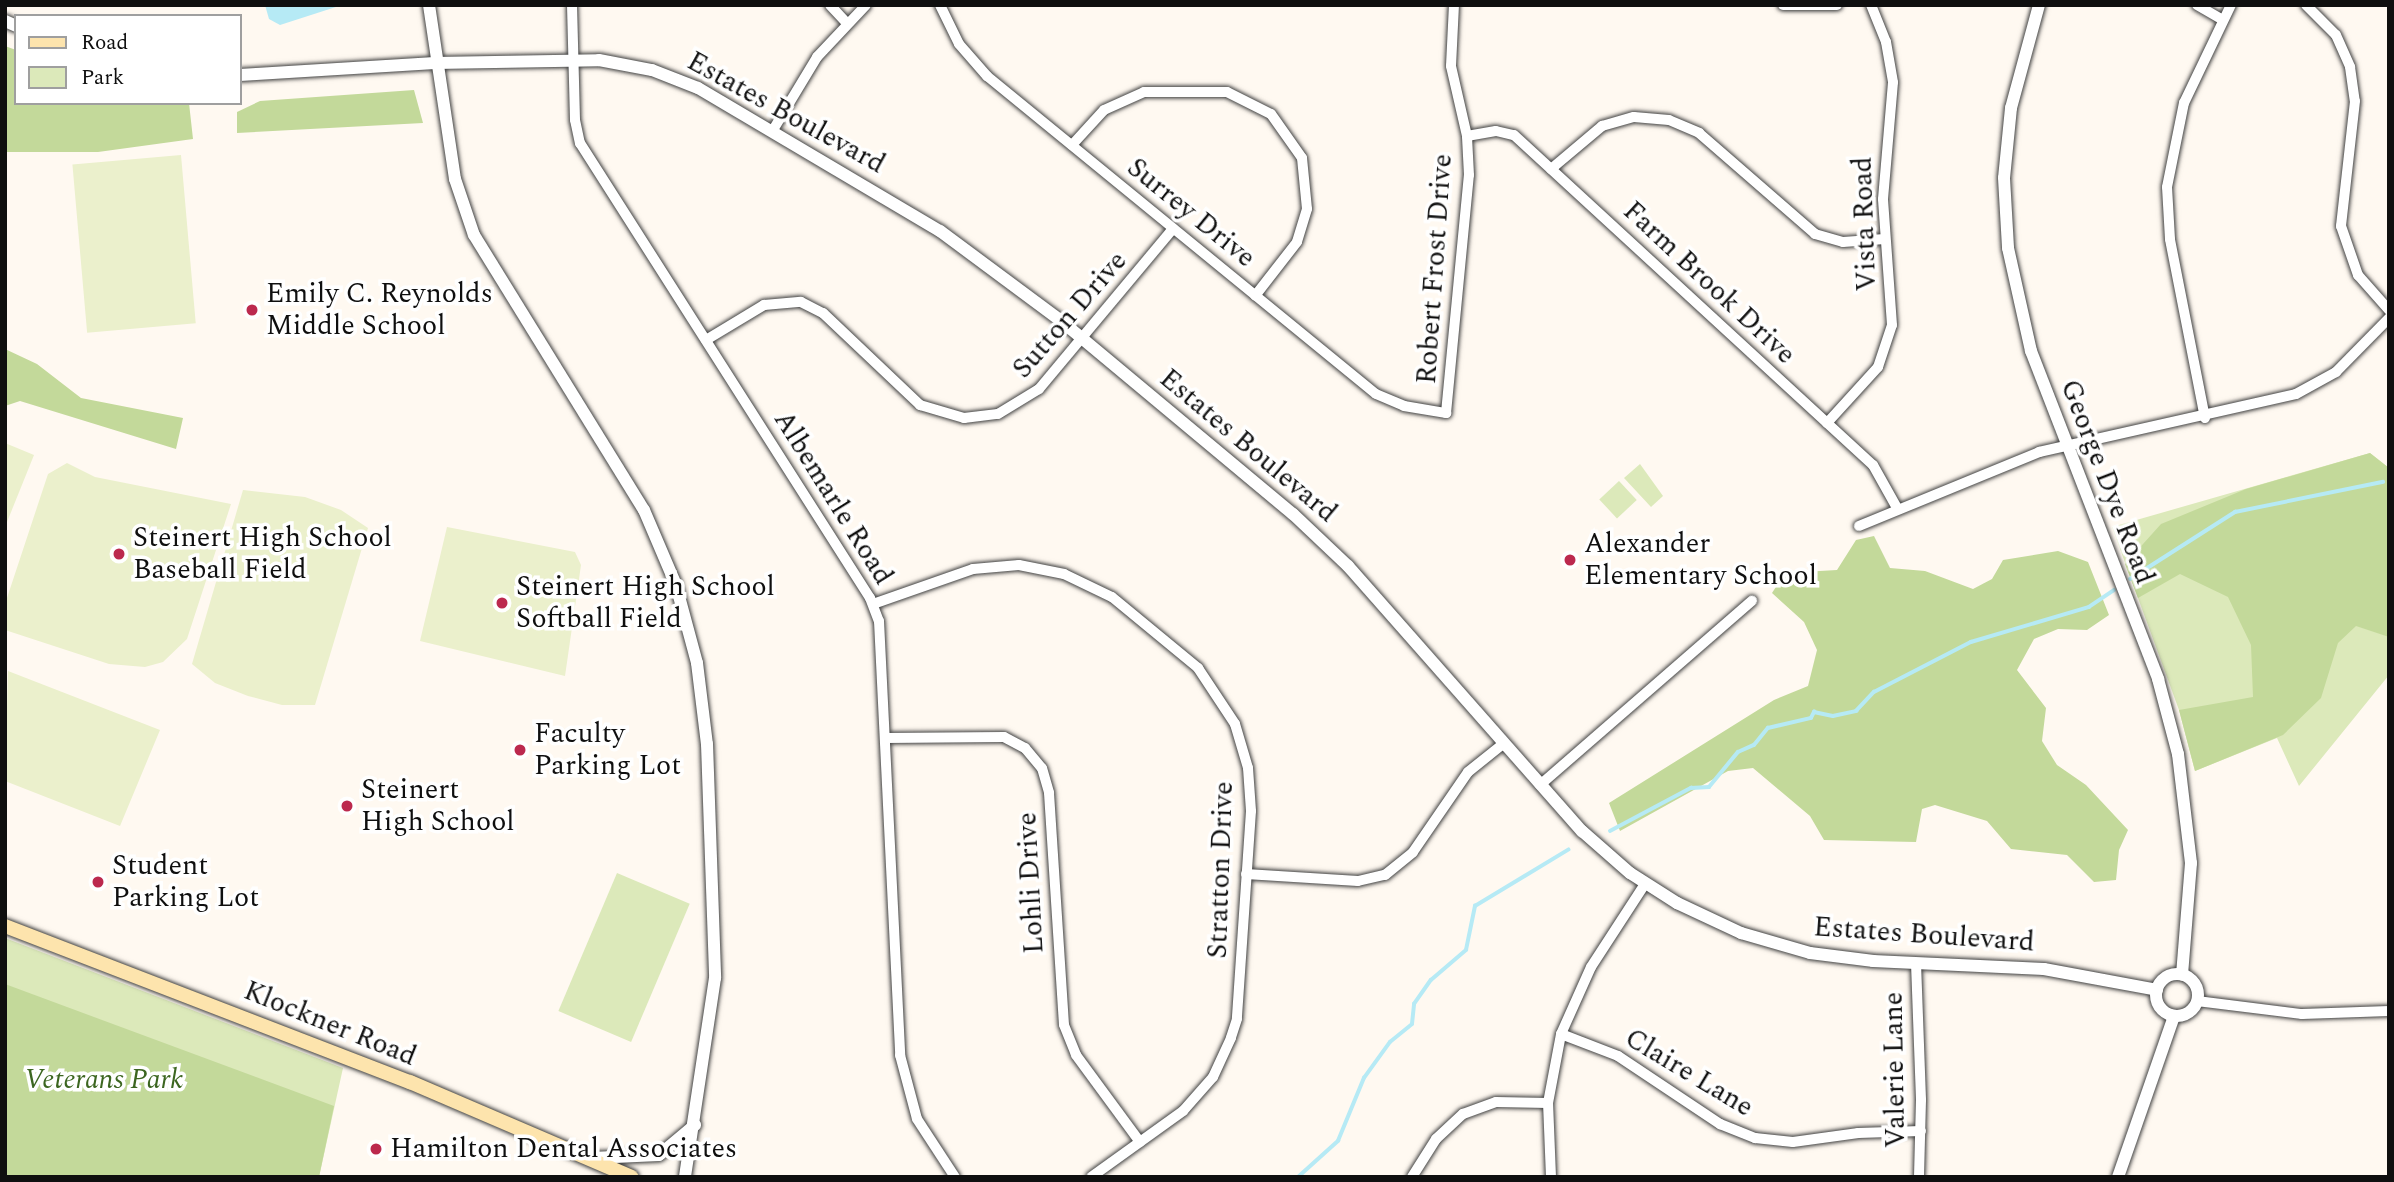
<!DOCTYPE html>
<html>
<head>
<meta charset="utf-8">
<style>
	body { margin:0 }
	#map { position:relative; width:2394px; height:1182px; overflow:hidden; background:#fff9f1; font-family:Spectral,serif }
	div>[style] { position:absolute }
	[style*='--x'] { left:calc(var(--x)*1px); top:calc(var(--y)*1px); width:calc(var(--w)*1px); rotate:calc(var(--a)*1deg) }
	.green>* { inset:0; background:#dce9ba; transform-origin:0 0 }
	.forest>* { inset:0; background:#c3d99a }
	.pitch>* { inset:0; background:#ebf0cc; transform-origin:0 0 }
	.water>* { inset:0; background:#b6eaf5 }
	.stream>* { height:3.5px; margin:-1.75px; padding:0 1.75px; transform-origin:1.75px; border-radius:1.75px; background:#b6eaf5 }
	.roads { filter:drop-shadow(0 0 2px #424242) drop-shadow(0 0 2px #424242) }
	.minor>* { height:10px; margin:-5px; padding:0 5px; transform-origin:5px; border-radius:5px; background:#fff }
	.tertiary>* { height:12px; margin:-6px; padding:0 6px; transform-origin:6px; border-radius:6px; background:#fff }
	.tertiary>.ring { margin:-6px; padding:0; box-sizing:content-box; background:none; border:12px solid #fff; border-radius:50% }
	.secondary>* { height:14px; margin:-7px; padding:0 7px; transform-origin:7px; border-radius:7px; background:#fde4ad }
	.dots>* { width:19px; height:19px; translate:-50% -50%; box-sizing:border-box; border:4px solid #fff; border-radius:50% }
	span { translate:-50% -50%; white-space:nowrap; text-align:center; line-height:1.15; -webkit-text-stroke:7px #fff; paint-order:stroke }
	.street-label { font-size:28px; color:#0f0f0f }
	.poi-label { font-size:28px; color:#0f0f0f }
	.left { translate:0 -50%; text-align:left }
	.park-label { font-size:28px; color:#3c6620; font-style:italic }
	.frame { position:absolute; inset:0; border:7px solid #0f0f0f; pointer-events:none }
	.legend { position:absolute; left:14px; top:14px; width:228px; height:91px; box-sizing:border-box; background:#fff; border:2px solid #9f9f9f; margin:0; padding:9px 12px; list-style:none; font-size:21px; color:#0f0f0f }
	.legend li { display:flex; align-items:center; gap:14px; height:35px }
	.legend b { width:35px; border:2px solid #9f9f9f }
</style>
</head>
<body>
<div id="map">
	<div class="green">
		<div style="clip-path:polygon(2370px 453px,2389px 468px,2389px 675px,2299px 786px,2277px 738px,2195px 771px,2179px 710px,2112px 527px)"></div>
		<div style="clip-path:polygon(1640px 464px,1663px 496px,1651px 507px,1624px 478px)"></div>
		<div style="left:1619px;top:481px;width:26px;height:27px;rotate:47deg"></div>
		<div style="left:617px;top:873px;width:79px;height:150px;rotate:23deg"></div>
		<div style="clip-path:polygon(5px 938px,343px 1068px,319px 1177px,5px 1177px)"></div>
	</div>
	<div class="forest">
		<div style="clip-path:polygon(5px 46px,16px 50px,16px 103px,189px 103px,193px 139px,98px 152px,5px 152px)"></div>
		<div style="clip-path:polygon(414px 90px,423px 123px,237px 133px,237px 112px,260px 101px)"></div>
		<div style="clip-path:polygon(5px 349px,37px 364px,81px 398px,183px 418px,176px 449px,20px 401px,5px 406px)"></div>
		<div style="clip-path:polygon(2370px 453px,2389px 468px,2389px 637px,2356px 626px,2338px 643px,2321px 698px,2283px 735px,2195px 771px,2179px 710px,2253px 697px,2251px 645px,2228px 597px,2180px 574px,2138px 598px,2125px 564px,2161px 524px,2246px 489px)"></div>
		<div style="clip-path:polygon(1874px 536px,1890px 568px,1925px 571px,1973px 589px,1992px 579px,2003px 560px,2058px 551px,2088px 562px,2109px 615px,2087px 630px,2058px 629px,2034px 639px,2017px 670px,2046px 708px,2042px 741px,2057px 765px,2086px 785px,2128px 830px,2119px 850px,2116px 880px,2094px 882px,2067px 855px,2011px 849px,1987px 821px,1935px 805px,1922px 809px,1916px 842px,1824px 840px,1810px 816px,1753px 768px,1728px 771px,1620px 831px,1609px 803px,1774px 700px,1808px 686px,1817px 650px,1804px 622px,1772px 593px,1785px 573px,1837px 570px,1856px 540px)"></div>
		<div style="clip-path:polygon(5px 984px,334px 1106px,319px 1177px,5px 1177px)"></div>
	</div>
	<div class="pitch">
		<div style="left:181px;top:155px;width:169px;height:109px;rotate:85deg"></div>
		<div style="clip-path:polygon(5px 443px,34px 455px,5px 527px)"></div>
		<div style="clip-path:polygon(67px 463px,95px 477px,231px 504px,187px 639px,163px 662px,145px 667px,109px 664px,5px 630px,5px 604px,48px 474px)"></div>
		<div style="clip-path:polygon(243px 490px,305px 497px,341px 510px,368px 528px,315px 705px,282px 705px,248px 696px,215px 683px,192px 664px)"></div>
		<div style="clip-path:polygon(447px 527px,575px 552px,581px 565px,565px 676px,420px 641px)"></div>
		<div style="clip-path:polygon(8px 671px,160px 730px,120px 826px,5px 781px)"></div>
	</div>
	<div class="water">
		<div style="clip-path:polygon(265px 5px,342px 5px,280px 25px,269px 19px)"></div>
	</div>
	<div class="stream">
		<div style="--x:2130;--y:579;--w:125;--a:-32.5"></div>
		<div style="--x:2235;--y:512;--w:151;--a:-11.5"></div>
		<div style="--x:1610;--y:831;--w:92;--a:-28"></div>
		<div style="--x:1691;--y:788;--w:18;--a:-3"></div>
		<div style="--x:1709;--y:787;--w:45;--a:-50.4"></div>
		<div style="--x:1738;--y:752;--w:17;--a:-24"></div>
		<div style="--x:1754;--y:745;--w:22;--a:-51"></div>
		<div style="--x:1768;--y:728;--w:44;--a:-13.1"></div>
		<div style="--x:1811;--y:718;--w:7;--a:-63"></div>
		<div style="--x:1814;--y:712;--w:19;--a:12"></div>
		<div style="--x:1833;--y:716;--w:24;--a:-12"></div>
		<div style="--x:1856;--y:711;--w:26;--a:-47"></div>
		<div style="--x:1874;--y:692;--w:109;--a:-27.3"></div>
		<div style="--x:1971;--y:642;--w:123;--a:-16.5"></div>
		<div style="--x:2089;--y:607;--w:30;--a:-34"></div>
		<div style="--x:1298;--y:1177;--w:54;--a:-42"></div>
		<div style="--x:1338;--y:1141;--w:68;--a:-67.6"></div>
		<div style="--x:1364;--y:1078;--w:44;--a:-54.2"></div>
		<div style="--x:1390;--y:1042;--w:28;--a:-39"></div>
		<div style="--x:1412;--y:1024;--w:20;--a:-84"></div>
		<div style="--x:1414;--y:1004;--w:29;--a:-55"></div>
		<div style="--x:1431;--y:980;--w:46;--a:-40.6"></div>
		<div style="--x:1466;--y:950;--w:45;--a:-78.4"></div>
		<div style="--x:1475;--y:906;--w:109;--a:-31.1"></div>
	</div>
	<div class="roads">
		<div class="minor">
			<div style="--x:572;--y:5;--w:115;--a:88.5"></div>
			<div style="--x:575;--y:120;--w:24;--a:78"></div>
			<div style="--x:580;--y:143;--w:540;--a:57.49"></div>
			<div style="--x:870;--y:598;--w:25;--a:69"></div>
			<div style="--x:879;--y:621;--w:435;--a:87.2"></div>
			<div style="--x:900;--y:1055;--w:66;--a:75.1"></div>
			<div style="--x:917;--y:1119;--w:69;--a:56.8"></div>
			<div style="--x:830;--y:5;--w:23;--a:47"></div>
			<div style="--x:940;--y:5;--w:43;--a:64"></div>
			<div style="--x:959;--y:44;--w:43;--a:48.8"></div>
			<div style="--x:987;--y:76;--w:502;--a:39.27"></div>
			<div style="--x:1376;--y:394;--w:30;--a:23"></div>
			<div style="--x:1404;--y:406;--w:43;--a:9.5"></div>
			<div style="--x:1446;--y:413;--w:239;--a:-84.5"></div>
			<div style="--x:1469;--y:175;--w:39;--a:-93"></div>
			<div style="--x:1467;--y:136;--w:72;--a:-102.9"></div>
			<div style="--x:1451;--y:66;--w:61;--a:-87.2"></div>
			<div style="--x:1783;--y:5;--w:54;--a:0"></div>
			<div style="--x:2197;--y:5;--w:30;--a:30"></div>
			<div style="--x:2306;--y:5;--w:42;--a:45"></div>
			<div style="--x:2336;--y:35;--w:35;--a:66"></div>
			<div style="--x:2350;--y:67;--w:34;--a:82"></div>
			<div style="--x:2355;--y:101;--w:126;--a:96.4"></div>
			<div style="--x:2341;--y:226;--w:52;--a:70.9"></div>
			<div style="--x:2358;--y:275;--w:47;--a:48.5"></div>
			<div style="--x:773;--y:130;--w:85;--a:-58.9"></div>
			<div style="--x:817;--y:57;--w:71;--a:-46.7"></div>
			<div style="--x:1467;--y:136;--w:29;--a:-10"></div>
			<div style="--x:1496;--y:131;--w:18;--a:13"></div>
			<div style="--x:1514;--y:135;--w:488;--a:42.6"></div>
			<div style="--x:1873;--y:465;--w:49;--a:60.8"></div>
			<div style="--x:1072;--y:145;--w:47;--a:-47.6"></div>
			<div style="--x:1104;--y:110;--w:44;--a:-24.2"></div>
			<div style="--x:1144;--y:92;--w:83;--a:0"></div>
			<div style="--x:1227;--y:92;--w:49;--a:26.6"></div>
			<div style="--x:1271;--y:114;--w:54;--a:54.8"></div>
			<div style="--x:1302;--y:158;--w:51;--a:84.4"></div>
			<div style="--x:1307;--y:209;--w:34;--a:107"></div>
			<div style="--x:1297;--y:242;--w:68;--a:127.9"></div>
			<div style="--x:1551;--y:169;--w:67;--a:-40.1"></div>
			<div style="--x:1602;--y:126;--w:33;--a:-16"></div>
			<div style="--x:1634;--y:117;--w:35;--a:5"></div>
			<div style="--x:1669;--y:120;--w:33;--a:23"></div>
			<div style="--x:1699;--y:133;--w:154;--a:41"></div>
			<div style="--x:1815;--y:234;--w:29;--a:16"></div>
			<div style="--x:1843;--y:242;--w:42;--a:-4.1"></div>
			<div style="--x:706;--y:340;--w:68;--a:-31.1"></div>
			<div style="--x:764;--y:305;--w:37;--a:-5"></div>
			<div style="--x:801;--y:302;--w:25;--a:27"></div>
			<div style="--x:823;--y:313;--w:134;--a:43.5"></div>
			<div style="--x:920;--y:405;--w:46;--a:16.5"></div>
			<div style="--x:964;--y:418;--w:34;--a:-7"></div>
			<div style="--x:998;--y:414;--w:48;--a:-31.4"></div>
			<div style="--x:1039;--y:389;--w:209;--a:-50.1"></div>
			<div style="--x:2205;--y:418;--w:182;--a:-101.1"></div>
			<div style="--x:2170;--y:239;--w:52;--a:-93.3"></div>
			<div style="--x:2167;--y:187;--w:86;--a:-78.6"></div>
			<div style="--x:2184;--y:103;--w:109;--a:-64.4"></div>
			<div style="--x:1827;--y:423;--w:76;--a:-47.7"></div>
			<div style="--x:1878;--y:367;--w:44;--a:-71.6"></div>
			<div style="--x:1892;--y:325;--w:126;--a:-94.1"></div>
			<div style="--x:1883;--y:199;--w:117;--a:-85.1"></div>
			<div style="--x:1893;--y:82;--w:41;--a:-99.9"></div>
			<div style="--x:1886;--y:42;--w:40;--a:-112"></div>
			<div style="--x:1859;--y:526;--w:195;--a:-22.3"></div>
			<div style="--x:2039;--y:452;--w:263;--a:-12.7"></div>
			<div style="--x:2296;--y:394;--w:46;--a:-28.8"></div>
			<div style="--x:2336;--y:372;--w:76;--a:-45.5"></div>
			<div style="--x:873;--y:604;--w:106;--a:-19.3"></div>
			<div style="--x:973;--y:569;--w:46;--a:-5"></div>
			<div style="--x:1019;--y:565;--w:46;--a:11.3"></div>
			<div style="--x:1064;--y:574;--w:53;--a:25.6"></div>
			<div style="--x:1112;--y:597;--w:112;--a:39.5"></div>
			<div style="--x:1198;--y:668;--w:67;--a:56.5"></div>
			<div style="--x:1235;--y:724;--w:46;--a:73.5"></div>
			<div style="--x:1248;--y:768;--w:43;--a:86"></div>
			<div style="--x:1251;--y:811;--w:208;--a:93.9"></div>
			<div style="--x:1237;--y:1019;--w:20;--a:108"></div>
			<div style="--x:1231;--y:1038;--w:43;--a:114.8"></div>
			<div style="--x:1213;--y:1077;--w:45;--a:131.4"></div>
			<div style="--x:1183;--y:1111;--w:113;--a:144.3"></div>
			<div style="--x:885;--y:738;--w:119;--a:-0.5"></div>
			<div style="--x:1004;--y:737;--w:24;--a:28"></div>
			<div style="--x:1025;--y:748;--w:26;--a:50"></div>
			<div style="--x:1042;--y:768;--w:26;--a:74"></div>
			<div style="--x:1049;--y:793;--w:232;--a:86.3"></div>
			<div style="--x:1064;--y:1025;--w:32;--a:68"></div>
			<div style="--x:1076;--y:1055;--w:108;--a:53.7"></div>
			<div style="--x:1540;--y:785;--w:281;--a:-41"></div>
			<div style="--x:1246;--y:874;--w:112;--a:3.6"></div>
			<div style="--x:1358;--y:881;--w:28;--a:-13"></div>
			<div style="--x:1385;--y:875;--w:36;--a:-39"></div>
			<div style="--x:1413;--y:852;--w:97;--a:-55.5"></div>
			<div style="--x:1468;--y:772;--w:45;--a:-38.7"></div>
			<div style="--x:1916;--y:963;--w:137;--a:87.9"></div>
			<div style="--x:1921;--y:1100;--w:77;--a:91.5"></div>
			<div style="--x:2197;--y:1001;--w:106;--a:7.1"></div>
			<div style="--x:2302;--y:1014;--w:87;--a:-2"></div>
			<div style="--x:1561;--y:1034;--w:61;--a:21.1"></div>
			<div style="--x:1618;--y:1056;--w:123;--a:33.7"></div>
			<div style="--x:1720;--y:1124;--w:38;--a:22"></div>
			<div style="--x:1755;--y:1138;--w:38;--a:6"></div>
			<div style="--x:1793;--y:1142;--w:66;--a:-7.9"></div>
			<div style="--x:1858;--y:1133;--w:63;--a:-1.8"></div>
			<div style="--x:1412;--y:1177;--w:45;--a:-57.7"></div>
			<div style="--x:1436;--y:1139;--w:37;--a:-43"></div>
			<div style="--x:1463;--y:1114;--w:35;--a:-20"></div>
			<div style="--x:1496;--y:1102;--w:52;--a:1.1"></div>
			<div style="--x:1551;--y:1177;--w:74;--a:-92.3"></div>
			<div style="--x:1548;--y:1103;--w:70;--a:-79.3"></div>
			<div style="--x:1561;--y:1034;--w:73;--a:-65.9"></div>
			<div style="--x:1591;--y:967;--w:99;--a:-57"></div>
		</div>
		<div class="tertiary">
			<div style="--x:429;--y:5;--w:176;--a:81.5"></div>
			<div style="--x:455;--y:179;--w:59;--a:71.3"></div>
			<div style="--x:474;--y:235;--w:323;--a:58.3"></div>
			<div style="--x:644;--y:510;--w:82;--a:66.9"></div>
			<div style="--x:676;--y:585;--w:81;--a:74.9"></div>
			<div style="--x:697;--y:663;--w:82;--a:83"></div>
			<div style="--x:707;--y:744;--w:234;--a:88"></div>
			<div style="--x:715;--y:978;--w:201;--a:98.6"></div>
			<div style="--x:2039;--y:5;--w:107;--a:105.2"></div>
			<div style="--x:2011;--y:108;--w:70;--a:95.7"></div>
			<div style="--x:2004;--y:178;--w:70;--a:86.7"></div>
			<div style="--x:2008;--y:248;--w:106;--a:77.4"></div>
			<div style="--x:2031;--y:351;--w:352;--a:68.8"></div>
			<div style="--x:2158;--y:679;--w:78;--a:75.1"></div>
			<div style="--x:2178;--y:754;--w:110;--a:83.2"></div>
			<div style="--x:2191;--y:863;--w:112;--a:94.6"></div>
			<div style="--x:5;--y:21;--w:12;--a:24"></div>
			<div style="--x:240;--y:75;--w:195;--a:-3.5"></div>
			<div style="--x:435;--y:63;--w:164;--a:-1"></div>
			<div style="--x:599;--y:60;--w:54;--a:10.7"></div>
			<div style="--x:652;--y:70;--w:49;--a:21.4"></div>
			<div style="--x:698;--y:88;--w:281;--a:30.6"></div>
			<div style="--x:940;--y:231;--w:149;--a:36.6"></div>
			<div style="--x:1060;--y:320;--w:303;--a:39.8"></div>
			<div style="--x:1293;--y:514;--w:76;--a:43.4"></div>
			<div style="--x:1348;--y:566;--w:354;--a:48.6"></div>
			<div style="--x:1582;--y:831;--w:64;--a:41.2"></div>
			<div style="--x:1630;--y:873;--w:56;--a:32.6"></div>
			<div style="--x:1677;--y:903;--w:71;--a:25.1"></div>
			<div style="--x:1741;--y:933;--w:72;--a:16.2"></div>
			<div style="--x:1810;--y:953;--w:64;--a:7.2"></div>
			<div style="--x:1873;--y:961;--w:171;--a:2.7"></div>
			<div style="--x:2044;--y:969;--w:115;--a:10.5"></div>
			<div class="ring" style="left:2156px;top:974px;width:30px;height:30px"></div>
			<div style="--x:592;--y:1158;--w:67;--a:-2.6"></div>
			<div style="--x:659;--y:1155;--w:47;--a:-39.8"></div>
			<div style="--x:2118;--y:1177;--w:170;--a:-70.8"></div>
		</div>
		<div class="secondary">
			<div style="--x:5;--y:926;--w:434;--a:21.1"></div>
			<div style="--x:410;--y:1082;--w:241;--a:23.2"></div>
		</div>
	</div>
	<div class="dots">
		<div style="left:252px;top:310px;background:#bc294e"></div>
		<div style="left:119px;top:554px;background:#bc294e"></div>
		<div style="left:1570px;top:560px;background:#bc294e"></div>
		<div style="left:502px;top:603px;background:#bc294e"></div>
		<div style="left:520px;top:750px;background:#bc294e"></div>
		<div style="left:347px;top:806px;background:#bc294e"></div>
		<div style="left:98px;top:882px;background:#bc294e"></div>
		<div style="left:376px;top:1149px;background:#bc294e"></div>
	</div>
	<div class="street-label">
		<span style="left:786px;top:113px;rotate:29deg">Estates Boulevard</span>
		<span style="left:1191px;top:213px;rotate:39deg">Surrey Drive</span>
		<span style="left:1865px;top:224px;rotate:-92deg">Vista Road</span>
		<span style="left:1435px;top:269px;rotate:-86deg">Robert Frost Drive</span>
		<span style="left:1709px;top:283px;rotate:43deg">Farm Brook Drive</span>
		<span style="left:1070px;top:315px;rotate:-49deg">Sutton Drive</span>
		<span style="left:1248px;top:446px;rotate:40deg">Estates Boulevard</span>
		<span style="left:2107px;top:482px;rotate:69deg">George Dye Road</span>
		<span style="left:833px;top:498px;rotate:58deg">Albemarle Road</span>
		<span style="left:1221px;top:870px;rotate:-88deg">Stratton Drive</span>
		<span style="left:1031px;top:883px;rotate:-93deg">Lohli Drive</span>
		<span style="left:1924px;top:935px;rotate:4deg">Estates Boulevard</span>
		<span style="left:330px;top:1024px;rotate:22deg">Klockner Road</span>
		<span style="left:1895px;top:1070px;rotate:-91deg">Valerie Lane</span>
		<span style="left:1689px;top:1073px;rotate:31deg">Claire Lane</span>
	</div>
	<div class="poi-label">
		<span class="left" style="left:266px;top:310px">Emily C. Reynolds<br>Middle School</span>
		<span class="left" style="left:133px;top:554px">Steinert High School<br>Baseball Field</span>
		<span class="left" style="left:1584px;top:560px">Alexander<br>Elementary School</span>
		<span class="left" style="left:516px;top:603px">Steinert High School<br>Softball Field</span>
		<span class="left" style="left:534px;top:750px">Faculty<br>Parking Lot</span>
		<span class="left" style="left:361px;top:806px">Steinert<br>High School</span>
		<span class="left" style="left:112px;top:882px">Student<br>Parking Lot</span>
		<span class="left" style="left:390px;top:1149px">Hamilton Dental Associates</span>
	</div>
	<div class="park-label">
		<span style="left:104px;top:1080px">Veterans Park</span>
	</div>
	<div class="frame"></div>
	<ul class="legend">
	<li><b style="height:9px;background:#fde4ad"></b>Road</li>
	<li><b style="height:19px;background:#dce9ba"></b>Park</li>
	</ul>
</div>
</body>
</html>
